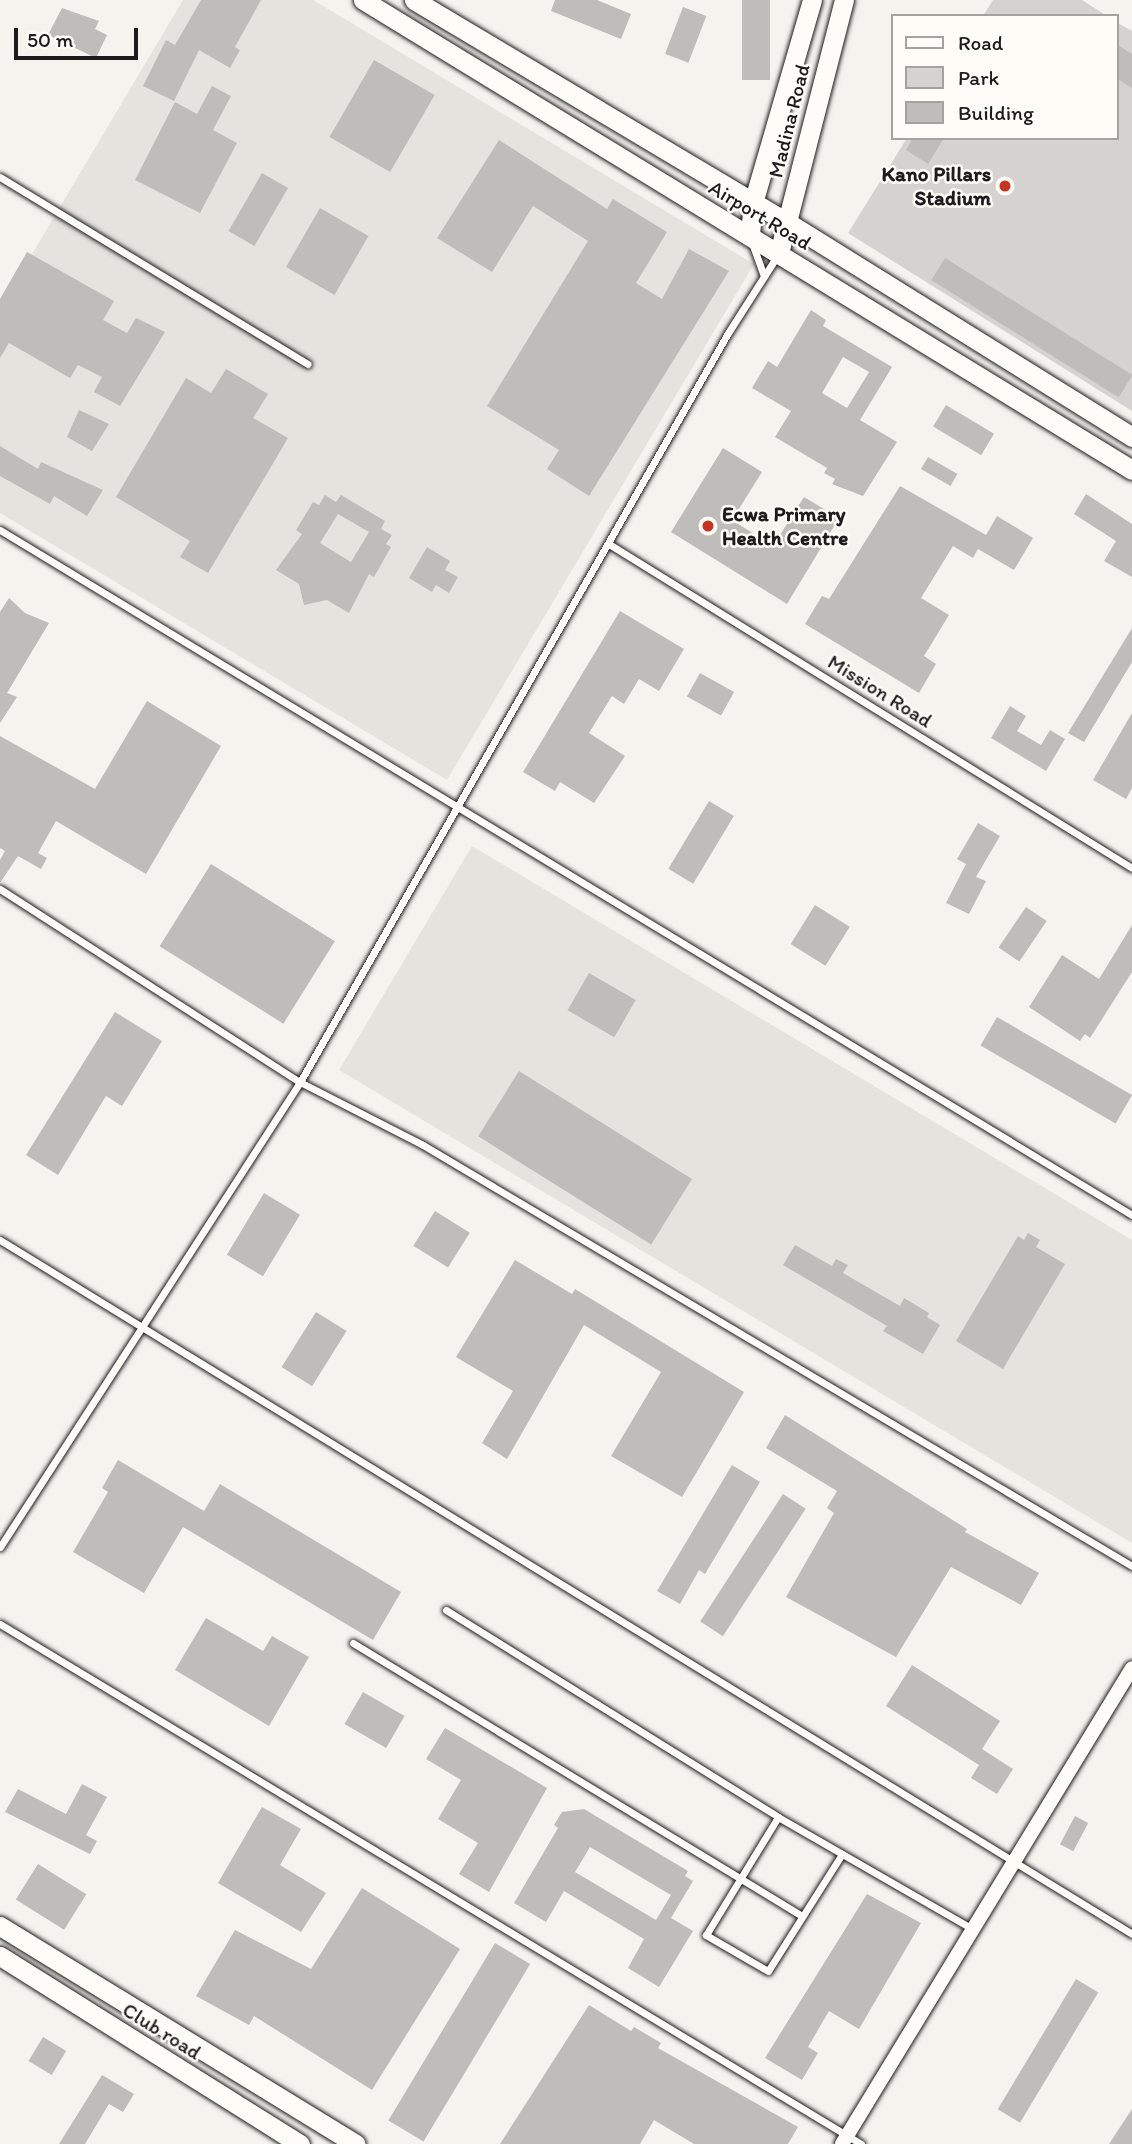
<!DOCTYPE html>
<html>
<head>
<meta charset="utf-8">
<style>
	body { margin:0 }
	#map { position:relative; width:1132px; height:2144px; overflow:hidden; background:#f4f3ee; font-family:Itim,sans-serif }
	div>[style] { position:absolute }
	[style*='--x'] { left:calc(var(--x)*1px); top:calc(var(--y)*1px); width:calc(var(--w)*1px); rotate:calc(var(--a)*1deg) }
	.built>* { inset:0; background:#e4e3de }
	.green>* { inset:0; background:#d4d3cf }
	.building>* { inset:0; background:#bebdba; transform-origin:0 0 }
	.roads { filter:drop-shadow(0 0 2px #1c1c1c) drop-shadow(0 0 2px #1c1c1c) }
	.lane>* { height:7px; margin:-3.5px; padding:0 3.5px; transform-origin:3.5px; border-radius:3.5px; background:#fdfcf7 }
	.street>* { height:14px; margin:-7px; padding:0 7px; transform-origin:7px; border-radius:7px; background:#fdfcf7 }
	.secondary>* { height:19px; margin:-9.5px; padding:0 9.5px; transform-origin:9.5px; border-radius:9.5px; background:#fdfcf7 }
	.dots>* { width:19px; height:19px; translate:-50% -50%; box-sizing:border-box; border:4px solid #fdfcf7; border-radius:50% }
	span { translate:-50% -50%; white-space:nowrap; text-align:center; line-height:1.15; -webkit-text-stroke:5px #fdfcf7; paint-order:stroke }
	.street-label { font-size:21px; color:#1c1c1c }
	.poi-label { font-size:21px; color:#1c1c1c; font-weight:700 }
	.right { translate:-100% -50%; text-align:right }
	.left { translate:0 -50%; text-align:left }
	.legend { position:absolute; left:891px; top:14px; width:228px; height:126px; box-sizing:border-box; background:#fdfcf7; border:2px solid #a3a29f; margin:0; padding:9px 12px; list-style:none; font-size:21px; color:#1c1c1c }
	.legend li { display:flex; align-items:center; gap:14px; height:35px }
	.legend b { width:35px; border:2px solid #a3a29f }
	.scale { position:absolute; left:14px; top:28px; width:124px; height:32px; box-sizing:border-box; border:4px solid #1c1c1c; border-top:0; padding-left:9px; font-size:21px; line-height:24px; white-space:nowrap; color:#1c1c1c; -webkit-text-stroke:5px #fdfcf7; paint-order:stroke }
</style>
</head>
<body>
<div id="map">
	<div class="built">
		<div style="clip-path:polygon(183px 0,313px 0,754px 264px,447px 780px,0 513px,0 308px)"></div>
		<div style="clip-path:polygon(472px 846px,1132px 1240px,1132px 1543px,339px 1070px)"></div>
	</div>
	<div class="green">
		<div style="clip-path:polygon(993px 0,1082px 0,1107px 16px,983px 16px)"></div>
		<div style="clip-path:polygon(1116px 22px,1132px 31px,1132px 411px,848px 233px,907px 138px,1116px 138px)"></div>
	</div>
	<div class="building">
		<div style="clip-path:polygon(201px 0,261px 0,235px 47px,240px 50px,230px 68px,199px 50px,174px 101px,143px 86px,166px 40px,175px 45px)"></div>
		<div style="clip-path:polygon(555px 0,597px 0,631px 14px,621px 39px,551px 11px)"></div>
		<div style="left:742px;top:0;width:28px;height:80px"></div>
		<div style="left:683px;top:7px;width:25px;height:50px;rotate:21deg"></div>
		<div style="clip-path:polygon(62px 8px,99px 21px,95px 29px,107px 35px,96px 58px,48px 35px)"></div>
		<div style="clip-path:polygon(1116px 44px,1132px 54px,1132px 88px,1116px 78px)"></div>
		<div style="left:374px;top:60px;width:70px;height:89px;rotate:30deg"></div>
		<div style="clip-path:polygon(212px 86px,231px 96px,213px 130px,237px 143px,200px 213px,135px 180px,175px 102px,197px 114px)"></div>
		<div style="clip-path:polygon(913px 138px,944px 138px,928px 164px,906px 150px)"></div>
		<div style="clip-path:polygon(499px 140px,607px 209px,613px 199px,667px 232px,636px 283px,662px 299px,689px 249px,729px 271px,589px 496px,547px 469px,559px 450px,487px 406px,588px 241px,533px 206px,492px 272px,437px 238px)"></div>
		<div style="left:262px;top:173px;width:30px;height:67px;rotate:30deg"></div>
		<div style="left:320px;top:208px;width:56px;height:68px;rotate:30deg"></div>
		<div style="clip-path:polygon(27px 252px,114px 301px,103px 320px,127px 333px,136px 318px,165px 332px,120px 406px,94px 392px,102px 377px,78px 365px,70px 378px,9px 343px,0 358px,0 299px)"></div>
		<div style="left:945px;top:258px;width:221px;height:26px;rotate:32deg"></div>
		<div style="clip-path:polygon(evenodd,811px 310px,826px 320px,823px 326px,892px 367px,860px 420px,897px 442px,863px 496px,832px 484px,835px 479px,824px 473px,827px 468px,775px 437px,791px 411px,752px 388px,768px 361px,777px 367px,811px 310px,843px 357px,869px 372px,847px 408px,822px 393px,843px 357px)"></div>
		<div style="clip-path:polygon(226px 369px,268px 394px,253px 418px,288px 438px,208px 573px,180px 557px,190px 541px,116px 497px,186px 378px,211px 393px)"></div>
		<div style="left:946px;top:405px;width:56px;height:25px;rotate:31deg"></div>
		<div style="clip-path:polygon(79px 410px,109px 424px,92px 451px,67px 437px)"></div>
		<div style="clip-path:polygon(0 446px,38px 469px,41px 462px,103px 490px,87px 516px,54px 496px,50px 504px,0 476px)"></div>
		<div style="clip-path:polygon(723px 448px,762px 472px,732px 520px,773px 546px,804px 497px,839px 518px,787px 604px,671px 532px)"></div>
		<div style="left:928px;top:457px;width:34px;height:14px;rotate:30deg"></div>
		<div style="clip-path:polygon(900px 486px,986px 535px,997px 516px,1033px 538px,1014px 570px,978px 549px,973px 558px,953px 546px,921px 598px,949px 615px,924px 656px,936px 664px,919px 693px,805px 624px,822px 596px,829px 599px)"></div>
		<div style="clip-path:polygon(1086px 494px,1132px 524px,1132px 577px,1104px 561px,1116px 541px,1074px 514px)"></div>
		<div style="clip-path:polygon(evenodd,325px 495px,336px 502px,341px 495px,385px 521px,381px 529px,392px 535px,386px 544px,391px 547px,374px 577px,369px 574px,349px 613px,327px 600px,304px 605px,299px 584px,276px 570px,302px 534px,296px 530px,313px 502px,319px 505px,325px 495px,338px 514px,369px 532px,351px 562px,320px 543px,338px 514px)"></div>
		<div style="clip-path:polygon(427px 547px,450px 561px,445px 570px,458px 577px,449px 593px,436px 585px,432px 592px,409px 578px)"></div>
		<div style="clip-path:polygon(9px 598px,25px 613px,49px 623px,7px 693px,17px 697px,0 723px,0 612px)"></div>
		<div style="clip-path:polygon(620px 611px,684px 649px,659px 691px,639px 679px,624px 704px,612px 696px,589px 733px,625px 756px,594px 803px,560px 782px,555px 791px,523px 772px)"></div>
		<div style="clip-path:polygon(1132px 628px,1132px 662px,1084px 742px,1068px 733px)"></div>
		<div style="left:700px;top:673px;width:39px;height:27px;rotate:29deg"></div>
		<div style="clip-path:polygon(147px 701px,221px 746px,146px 874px,56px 821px,38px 853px,47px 858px,41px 869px,18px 856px,0 883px,0 860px,5px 851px,0 848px,0 736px,95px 789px)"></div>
		<div style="clip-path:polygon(1010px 706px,1026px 716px,1017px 731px,1041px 745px,1050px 730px,1065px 739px,1046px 771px,991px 738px)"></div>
		<div style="clip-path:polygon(1132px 713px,1132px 788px,1126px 799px,1093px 780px)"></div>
		<div style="left:709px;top:801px;width:29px;height:79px;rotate:31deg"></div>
		<div style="clip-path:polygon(978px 823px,1000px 836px,976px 877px,986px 881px,969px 914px,946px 903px,966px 864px,957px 859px)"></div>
		<div style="left:211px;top:864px;width:146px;height:97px;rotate:32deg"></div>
		<div style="left:815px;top:905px;width:41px;height:46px;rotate:32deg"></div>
		<div style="left:1026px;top:907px;width:25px;height:49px;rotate:34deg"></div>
		<div style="clip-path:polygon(1132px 925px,1132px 972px,1090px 1038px,1085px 1034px,1080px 1041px,1029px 1007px,1062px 955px,1099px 979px)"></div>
		<div style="left:589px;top:973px;width:54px;height:43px;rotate:30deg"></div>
		<div style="clip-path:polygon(115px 1012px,162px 1041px,122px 1106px,106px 1096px,58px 1175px,26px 1155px)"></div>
		<div style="left:997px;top:1017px;width:156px;height:33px;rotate:30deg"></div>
		<div style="left:519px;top:1071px;width:204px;height:77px;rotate:32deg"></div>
		<div style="left:264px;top:1193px;width:42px;height:72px;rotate:31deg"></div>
		<div style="left:435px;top:1211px;width:41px;height:41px;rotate:32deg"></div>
		<div style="clip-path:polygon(1028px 1233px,1040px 1240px,1036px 1247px,1065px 1264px,1003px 1369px,956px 1341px,1018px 1236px,1024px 1240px)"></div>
		<div style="clip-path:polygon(795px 1245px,832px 1266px,836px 1259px,848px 1265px,843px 1273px,900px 1306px,904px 1298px,929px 1313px,927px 1317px,940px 1325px,923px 1354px,883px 1331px,887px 1326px,783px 1265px)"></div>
		<div style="clip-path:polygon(515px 1260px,572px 1294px,575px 1289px,744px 1392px,682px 1497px,611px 1456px,661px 1372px,584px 1325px,507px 1459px,482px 1443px,513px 1391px,456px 1357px)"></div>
		<div style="left:316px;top:1312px;width:36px;height:65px;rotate:32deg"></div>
		<div style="clip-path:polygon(785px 1415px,967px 1529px,965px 1532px,1039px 1573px,1021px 1605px,951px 1567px,896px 1657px,786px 1597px,834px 1513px,827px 1508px,837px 1491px,766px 1448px)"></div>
		<div style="clip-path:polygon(118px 1460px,204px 1511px,220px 1484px,401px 1592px,373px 1640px,183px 1527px,144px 1593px,73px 1552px,108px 1492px,102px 1488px)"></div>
		<div style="clip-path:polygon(732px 1465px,760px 1482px,705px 1574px,699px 1570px,680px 1604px,657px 1591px)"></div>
		<div style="left:783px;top:1494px;width:27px;height:152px;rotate:33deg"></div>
		<div style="clip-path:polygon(206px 1618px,263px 1651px,272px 1636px,309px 1657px,269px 1726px,175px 1670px)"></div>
		<div style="clip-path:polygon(912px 1665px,1000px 1721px,982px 1749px,1013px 1769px,997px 1794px,971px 1778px,979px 1765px,886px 1706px)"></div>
		<div style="left:363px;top:1692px;width:48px;height:37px;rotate:30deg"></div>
		<div style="clip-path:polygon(445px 1728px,547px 1788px,489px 1892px,459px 1874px,478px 1843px,438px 1819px,461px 1780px,426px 1759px)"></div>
		<div style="clip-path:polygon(82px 1784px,107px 1797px,86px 1835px,97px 1841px,90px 1854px,5px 1812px,18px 1789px,66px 1814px)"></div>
		<div style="clip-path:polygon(262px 1807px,301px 1829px,280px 1865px,326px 1893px,301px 1932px,218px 1883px)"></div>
		<div style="clip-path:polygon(evenodd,584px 1809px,688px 1871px,685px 1876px,693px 1881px,671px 1918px,693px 1931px,659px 1987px,628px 1968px,644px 1939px,564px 1891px,546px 1922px,514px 1903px,558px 1828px,554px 1825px,562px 1812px,584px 1809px,590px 1847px,671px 1895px,656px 1920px,575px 1872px,590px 1847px)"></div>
		<div style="left:1075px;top:1816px;width:15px;height:32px;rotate:28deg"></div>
		<div style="left:38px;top:1864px;width:57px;height:42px;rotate:32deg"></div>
		<div style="clip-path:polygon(362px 1888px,460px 1949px,372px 2090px,254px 2016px,249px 2025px,196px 1996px,235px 1930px,311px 1969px)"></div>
		<div style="clip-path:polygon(867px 1894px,921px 1923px,859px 2029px,829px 2011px,808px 2047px,818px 2053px,802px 2080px,765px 2058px)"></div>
		<div style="left:495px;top:1943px;width:41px;height:207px;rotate:31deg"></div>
		<div style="left:1076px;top:1979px;width:26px;height:152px;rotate:31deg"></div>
		<div style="clip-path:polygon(589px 2005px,631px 2031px,634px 2027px,661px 2043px,658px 2048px,798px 2127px,788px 2144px,694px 2144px,654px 2120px,640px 2144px,500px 2144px)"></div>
		<div style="left:43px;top:2037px;width:27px;height:28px;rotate:31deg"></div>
		<div style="clip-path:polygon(102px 2075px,134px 2094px,123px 2112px,109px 2104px,85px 2144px,59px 2144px)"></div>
		<div style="clip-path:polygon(1132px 2109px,1132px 2144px,1109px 2144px)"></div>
	</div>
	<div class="roads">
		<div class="lane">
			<div style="--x:0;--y:177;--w:360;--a:31.3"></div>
			<div style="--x:752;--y:243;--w:35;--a:70"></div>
			<div style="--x:0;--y:530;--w:1323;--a:31.18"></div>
			<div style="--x:609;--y:544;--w:615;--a:31.78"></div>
			<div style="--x:0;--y:889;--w:357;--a:32.8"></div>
			<div style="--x:300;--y:1082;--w:138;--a:27.1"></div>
			<div style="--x:423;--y:1145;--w:825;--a:30.7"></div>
			<div style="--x:0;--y:1240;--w:1328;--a:31.51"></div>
			<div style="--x:0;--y:1547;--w:553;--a:-57.17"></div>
			<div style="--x:300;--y:1082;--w:863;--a:-60.26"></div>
			<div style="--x:728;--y:333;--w:91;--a:-57.5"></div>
			<div style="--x:446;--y:1610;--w:391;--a:31.9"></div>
			<div style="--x:0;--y:1624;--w:1006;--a:31.13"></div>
			<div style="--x:353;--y:1643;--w:525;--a:31.3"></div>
			<div style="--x:842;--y:1854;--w:138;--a:122.3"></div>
			<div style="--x:768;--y:1971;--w:72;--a:-149.9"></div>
			<div style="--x:706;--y:1935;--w:138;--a:-58.6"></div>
			<div style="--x:778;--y:1817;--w:225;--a:29.9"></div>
		</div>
		<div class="street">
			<div style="--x:842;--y:2144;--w:557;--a:-58.65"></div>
		</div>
		<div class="secondary">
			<div style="--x:363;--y:0;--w:901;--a:31.43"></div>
			<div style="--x:414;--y:0;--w:434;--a:30.8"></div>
			<div style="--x:787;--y:222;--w:407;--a:31.9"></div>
			<div style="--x:750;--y:235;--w:32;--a:-85"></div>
			<div style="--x:753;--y:203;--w:211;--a:-73.8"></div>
			<div style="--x:779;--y:253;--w:261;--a:-75.6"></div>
			<div style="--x:0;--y:1926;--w:417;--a:31.5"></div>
			<div style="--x:0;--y:1956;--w:354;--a:32.1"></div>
		</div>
	</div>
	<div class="dots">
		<div style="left:1005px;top:186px;background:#c8321e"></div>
		<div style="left:708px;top:526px;background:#c8321e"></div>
	</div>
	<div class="street-label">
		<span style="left:789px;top:121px;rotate:-76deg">Madina Road</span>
		<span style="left:760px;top:215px;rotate:31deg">Airport Road</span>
		<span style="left:880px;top:691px;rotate:32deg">Mission Road</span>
		<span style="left:162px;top:2031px;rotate:32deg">Club road</span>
	</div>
	<div class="poi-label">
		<span class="right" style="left:991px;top:186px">Kano Pillars<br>Stadium</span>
		<span class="left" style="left:722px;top:526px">Ecwa Primary<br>Health Centre</span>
	</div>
	<ul class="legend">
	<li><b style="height:9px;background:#fdfcf7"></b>Road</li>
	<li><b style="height:19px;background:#d4d3cf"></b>Park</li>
	<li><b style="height:19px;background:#bebdba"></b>Building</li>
	</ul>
	<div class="scale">50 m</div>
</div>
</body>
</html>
